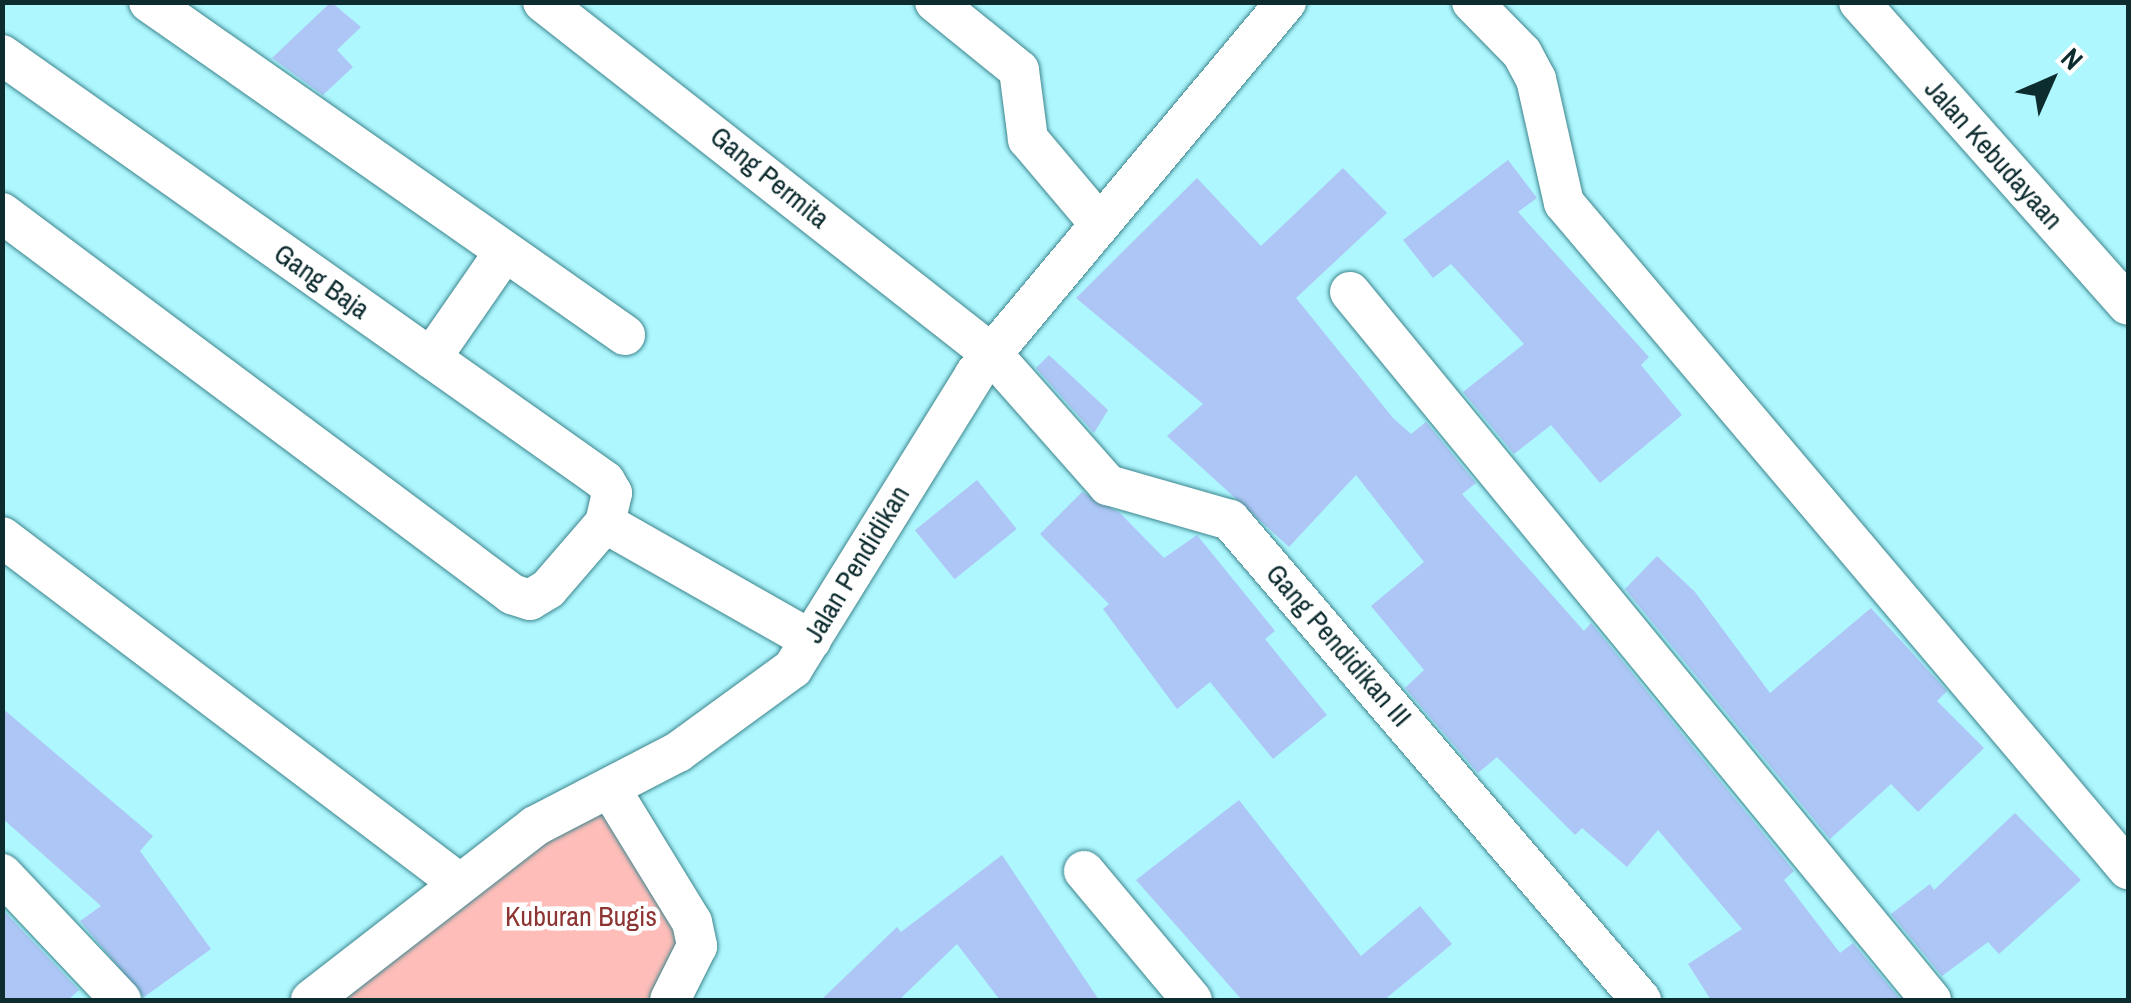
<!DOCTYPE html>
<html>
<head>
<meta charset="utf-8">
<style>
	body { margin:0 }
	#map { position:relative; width:2131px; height:1003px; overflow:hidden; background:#aef7ff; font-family:"Archivo Narrow",sans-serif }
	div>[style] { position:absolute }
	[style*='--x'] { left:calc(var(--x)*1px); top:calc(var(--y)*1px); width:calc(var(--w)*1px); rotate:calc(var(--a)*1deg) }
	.green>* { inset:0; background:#febdb8 }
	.building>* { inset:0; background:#aec6f6; transform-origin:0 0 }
	.roads { filter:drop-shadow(0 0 2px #3d858d) drop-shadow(0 0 2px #3d858d) }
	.minor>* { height:40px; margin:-20px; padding:0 20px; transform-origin:20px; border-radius:20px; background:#fff }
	span { translate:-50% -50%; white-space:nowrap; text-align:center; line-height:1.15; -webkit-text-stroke:9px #fff; paint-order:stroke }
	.street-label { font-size:28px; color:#0d2c2f }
	.park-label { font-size:28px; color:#8d3533 }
	.frame { position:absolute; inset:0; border:5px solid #0d2c2f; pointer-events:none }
	.north { position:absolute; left:2001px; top:30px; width:100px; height:100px; -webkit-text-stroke:8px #fff; paint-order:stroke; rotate:45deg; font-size:28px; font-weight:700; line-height:40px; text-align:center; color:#0d2c2f }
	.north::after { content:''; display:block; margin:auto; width:35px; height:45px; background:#0d2c2f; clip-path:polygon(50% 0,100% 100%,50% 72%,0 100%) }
</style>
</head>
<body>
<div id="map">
	<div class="green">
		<div style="clip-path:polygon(608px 804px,693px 934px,668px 1000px,344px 1000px,530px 848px)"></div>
	</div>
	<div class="building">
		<div style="clip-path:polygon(331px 2px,361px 27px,337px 50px,353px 67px,323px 95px,272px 58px)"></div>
		<div style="clip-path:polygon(1508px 160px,1537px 198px,1518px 212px,1649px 357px,1641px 365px,1682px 415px,1600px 483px,1551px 425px,1514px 454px,1463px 392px,1524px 344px,1451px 264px,1433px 278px,1403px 240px)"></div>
		<div style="clip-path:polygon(1343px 168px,1387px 213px,1296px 298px,1393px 418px,1411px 434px,1426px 422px,1476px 483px,1462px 494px,1584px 631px,1591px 623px,1794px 871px,1784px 880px,1840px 953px,1853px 943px,1901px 1000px,1711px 1000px,1688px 964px,1742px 929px,1658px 830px,1627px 867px,1582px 828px,1575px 835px,1497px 757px,1478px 773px,1405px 688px,1424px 670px,1371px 606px,1424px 562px,1356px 475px,1289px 547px,1167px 436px,1203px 404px,1076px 298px,1197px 178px,1261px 246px)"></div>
		<div style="clip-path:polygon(1049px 355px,1108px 410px,1094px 433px,1036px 368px)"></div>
		<div style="left:977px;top:480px;width:63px;height:80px;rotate:51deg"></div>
		<div style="clip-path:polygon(1082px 492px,1120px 513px,1164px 558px,1197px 535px,1275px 631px,1265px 639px,1327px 715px,1273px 759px,1210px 682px,1177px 709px,1103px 609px,1109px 604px,1040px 534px)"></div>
		<div style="clip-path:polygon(1657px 556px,1695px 592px,1770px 693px,1871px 608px,1947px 691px,1937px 701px,1984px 748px,1918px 812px,1891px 784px,1830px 839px,1625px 589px)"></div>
		<div style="clip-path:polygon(2px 708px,153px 836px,140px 851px,211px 949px,144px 997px,80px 921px,101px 906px,2px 818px)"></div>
		<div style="clip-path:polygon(1239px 800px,1361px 956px,1420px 906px,1452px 944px,1384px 1000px,1242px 1000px,1136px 880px)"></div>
		<div style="clip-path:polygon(2015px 813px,2081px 880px,1999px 954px,1988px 942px,1942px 976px,1891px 914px,1930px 884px,1934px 890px)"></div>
		<div style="clip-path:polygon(1002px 855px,1099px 1000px,1000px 1000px,957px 944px,899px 1000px,821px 1000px,897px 927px,901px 932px)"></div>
		<div style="clip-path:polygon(2px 909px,79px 990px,68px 1000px,2px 1000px)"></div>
	</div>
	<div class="roads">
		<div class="minor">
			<div style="--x:149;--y:2;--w:581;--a:34.98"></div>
			<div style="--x:543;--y:2;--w:572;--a:38.11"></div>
			<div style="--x:993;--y:355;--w:174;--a:48.5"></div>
			<div style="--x:1108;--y:485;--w:127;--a:16"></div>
			<div style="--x:1230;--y:520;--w:632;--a:49.43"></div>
			<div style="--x:935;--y:2;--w:108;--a:39"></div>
			<div style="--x:1019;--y:70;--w:70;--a:82.6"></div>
			<div style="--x:1028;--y:139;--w:110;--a:49.8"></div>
			<div style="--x:1472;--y:2;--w:71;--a:45.6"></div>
			<div style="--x:1522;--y:53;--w:30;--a:62"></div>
			<div style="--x:1536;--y:79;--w:127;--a:77.3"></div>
			<div style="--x:1564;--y:203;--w:873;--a:49.74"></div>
			<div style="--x:1859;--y:2;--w:405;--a:48.4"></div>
			<div style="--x:2;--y:55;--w:738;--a:35.24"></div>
			<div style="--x:605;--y:481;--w:14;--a:60"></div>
			<div style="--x:612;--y:493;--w:31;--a:103"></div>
			<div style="--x:605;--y:523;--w:87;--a:130.8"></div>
			<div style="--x:548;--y:589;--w:21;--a:149"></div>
			<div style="--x:530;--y:600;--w:19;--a:-162"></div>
			<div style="--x:512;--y:594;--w:637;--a:-143.24"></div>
			<div style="--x:1350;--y:292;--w:916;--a:50.63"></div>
			<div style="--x:431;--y:358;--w:126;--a:-55.3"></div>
			<div style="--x:605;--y:523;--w:237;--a:29.6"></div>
			<div style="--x:2;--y:537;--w:573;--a:37.13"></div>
			<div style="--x:611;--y:790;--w:155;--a:58.5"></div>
			<div style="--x:692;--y:922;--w:25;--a:78"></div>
			<div style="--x:697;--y:946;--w:60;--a:116.6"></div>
			<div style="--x:1084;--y:871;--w:168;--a:50.1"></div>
			<div style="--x:2;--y:874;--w:173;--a:46.6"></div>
			<div style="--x:311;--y:1000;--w:284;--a:-37.8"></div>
			<div style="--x:535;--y:826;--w:161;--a:-27.4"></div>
			<div style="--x:678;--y:752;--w:142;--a:-36.1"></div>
			<div style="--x:793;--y:668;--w:346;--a:-58.2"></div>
			<div style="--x:975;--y:374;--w:485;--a:-50.1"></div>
		</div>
	</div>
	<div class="street-label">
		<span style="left:1994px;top:154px;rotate:48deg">Jalan Kebudayaan</span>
		<span style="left:770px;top:177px;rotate:39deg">Gang Permita</span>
		<span style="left:322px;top:281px;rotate:35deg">Gang Baja</span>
		<span style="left:856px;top:564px;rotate:-59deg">Jalan Pendidikan</span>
		<span style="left:1339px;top:645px;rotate:49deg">Gang Pendidikan III</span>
	</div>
	<div class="park-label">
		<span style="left:581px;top:916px">Kuburan Bugis</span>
	</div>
	<div class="frame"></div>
	<div class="north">N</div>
</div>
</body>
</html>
